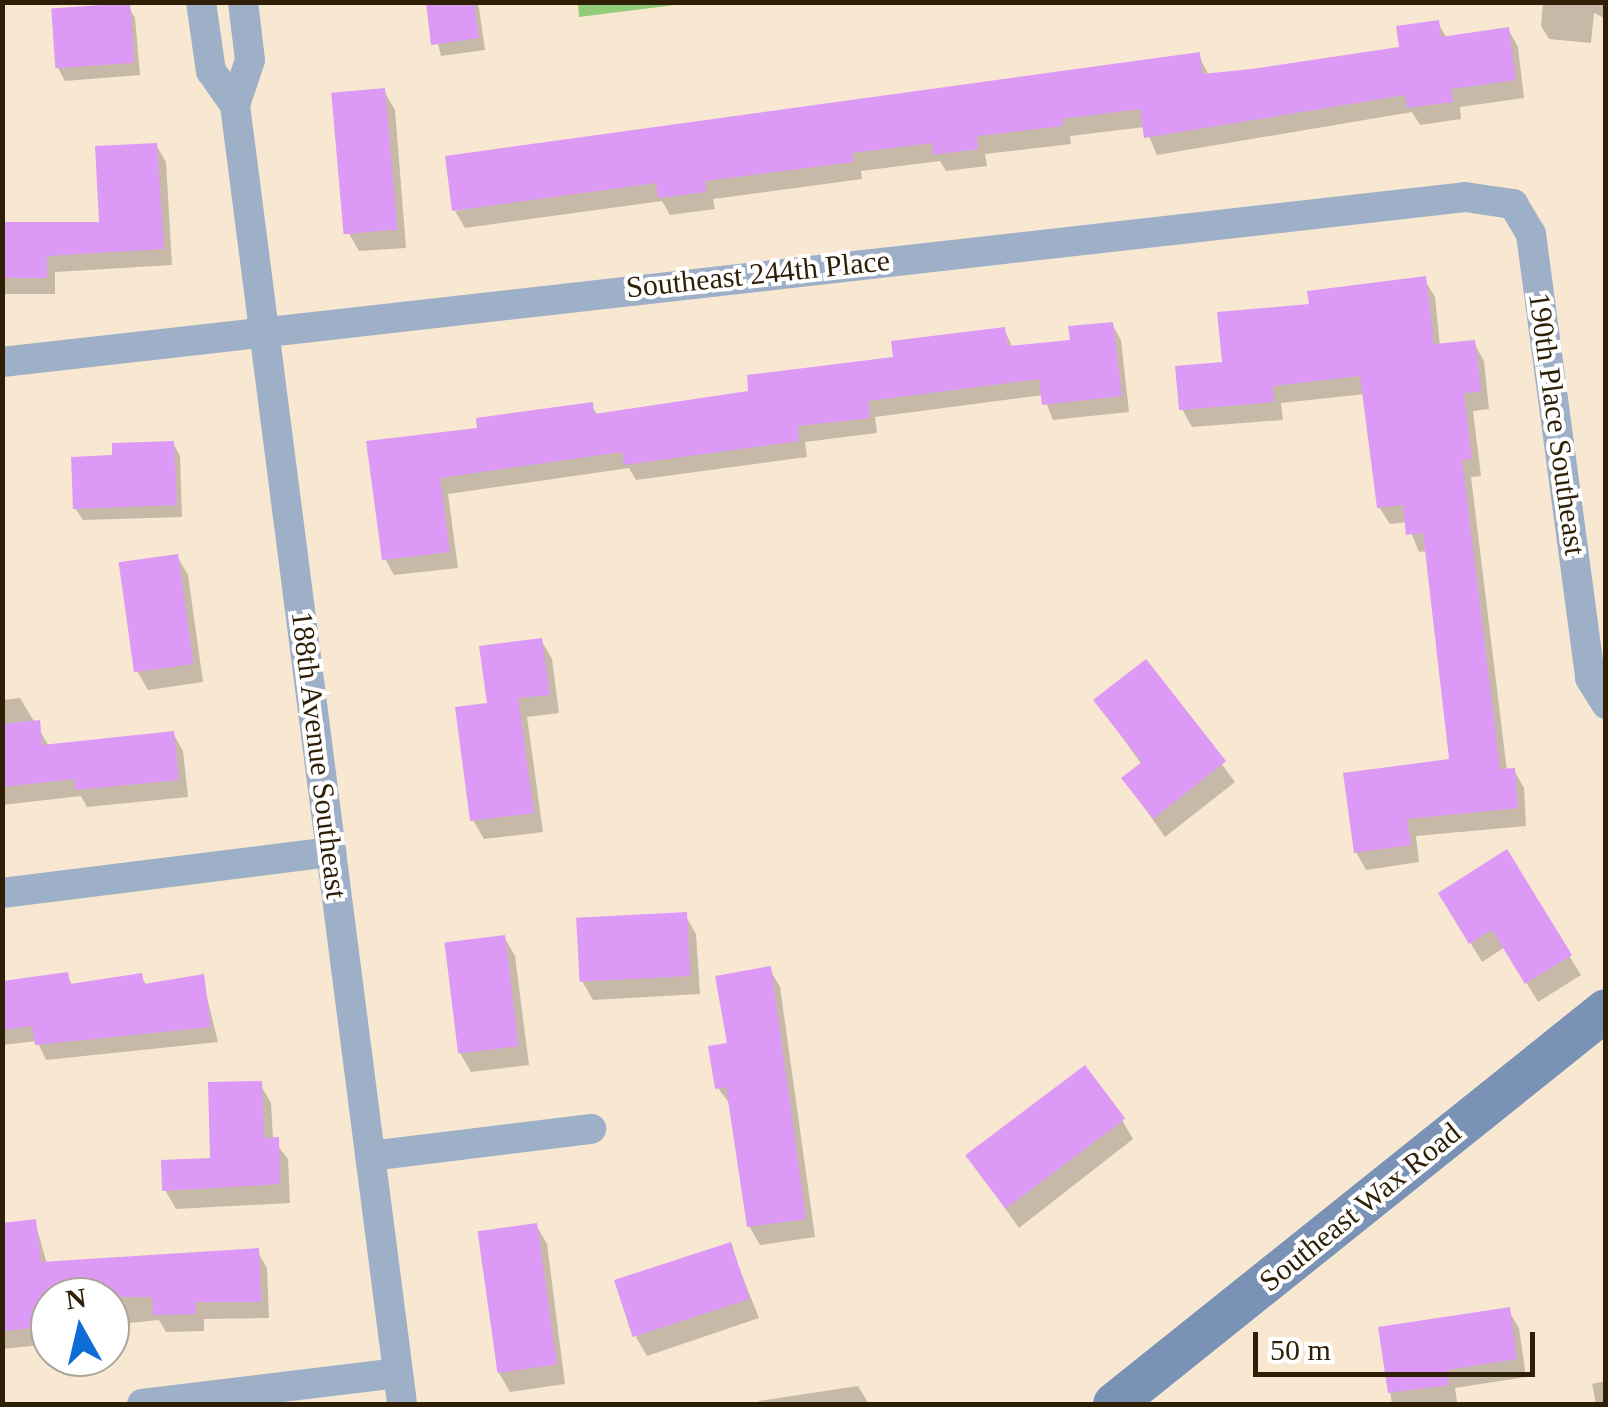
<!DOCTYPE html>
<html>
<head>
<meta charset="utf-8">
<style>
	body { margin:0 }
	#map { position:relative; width:1608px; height:1407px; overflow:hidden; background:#f9e8d1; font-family:"Times New Roman",serif }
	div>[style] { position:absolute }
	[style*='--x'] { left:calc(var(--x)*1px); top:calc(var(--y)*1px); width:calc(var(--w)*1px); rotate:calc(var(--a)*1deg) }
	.green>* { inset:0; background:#93cc78 }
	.shadow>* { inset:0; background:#0003 }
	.building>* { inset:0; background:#dc99f6; transform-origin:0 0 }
	.street>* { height:30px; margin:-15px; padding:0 15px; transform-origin:15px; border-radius:15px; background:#9eb0c8 }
	.secondary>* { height:42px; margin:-21px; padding:0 21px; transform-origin:21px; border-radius:21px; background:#7992b6 }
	span { translate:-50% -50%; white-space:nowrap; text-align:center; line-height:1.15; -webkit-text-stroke:8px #fff; paint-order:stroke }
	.street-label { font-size:30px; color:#2e1f06 }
	.frame { position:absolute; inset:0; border:5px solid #2e1f06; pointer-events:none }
	.north { position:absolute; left:30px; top:1277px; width:100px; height:100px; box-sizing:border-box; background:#fff; border:2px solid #aba59b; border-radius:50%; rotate:352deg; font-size:28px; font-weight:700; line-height:40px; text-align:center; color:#2e1f06 }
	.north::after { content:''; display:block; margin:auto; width:35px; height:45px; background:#0e6cd5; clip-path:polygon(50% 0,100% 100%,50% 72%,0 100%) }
	.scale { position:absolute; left:1253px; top:1332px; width:282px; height:45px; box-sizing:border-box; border:5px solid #2e1f06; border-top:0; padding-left:12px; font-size:30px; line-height:35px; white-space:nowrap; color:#2e1f06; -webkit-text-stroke:8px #fff; paint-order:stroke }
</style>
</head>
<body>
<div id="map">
	<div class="green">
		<div style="clip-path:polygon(578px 2px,691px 2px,691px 3px,579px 17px)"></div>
	</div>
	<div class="shadow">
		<div style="clip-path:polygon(427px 2px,478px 2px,485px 50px,441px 56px)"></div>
		<div style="clip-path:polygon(1543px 2px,1606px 2px,1606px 19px,1594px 13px,1591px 43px,1549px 39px,1541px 26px)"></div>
		<div style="clip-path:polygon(128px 6px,135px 18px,140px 75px,65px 81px,58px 68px)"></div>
		<div style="clip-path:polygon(1438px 23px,1447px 38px,1508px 29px,1518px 47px,1524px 98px,1460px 107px,1461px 119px,1420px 125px,1412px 112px,1157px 155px,1145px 127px,1070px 136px,1071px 144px,985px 154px,987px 166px,946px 171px,940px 161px,861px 171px,862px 179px,713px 199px,715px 209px,670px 215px,662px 201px,465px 228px,455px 211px,1198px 54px,1209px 76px,1402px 49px)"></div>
		<div style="clip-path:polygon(384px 91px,395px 110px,406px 248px,359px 251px,348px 232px)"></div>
		<div style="clip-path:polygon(156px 145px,166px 162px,172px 265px,55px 272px,55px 294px,2px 294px,2px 225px,102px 224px)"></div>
		<div style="clip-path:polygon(1424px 279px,1435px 297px,1440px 346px,1474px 343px,1484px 361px,1489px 409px,1473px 411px,1481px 476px,1471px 477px,1507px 771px,1514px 770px,1524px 788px,1526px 826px,1416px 836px,1419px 862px,1366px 870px,1356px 852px,1452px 761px,1428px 551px,1419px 552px,1407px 522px,1390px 524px,1379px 507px,1365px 394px,1281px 403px,1283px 420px,1192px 427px,1182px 409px,1225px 365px,1311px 306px)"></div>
		<div style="clip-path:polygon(1112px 324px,1121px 340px,1129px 412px,1053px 420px,1043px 395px,875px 417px,877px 433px,805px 442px,807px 457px,636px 480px,629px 468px,448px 494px,458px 568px,394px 575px,385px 559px,369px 443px,480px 430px,591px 405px,598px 416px,751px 393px,1004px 329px,1013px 348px,1073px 343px)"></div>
		<div style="clip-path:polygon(173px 443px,180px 456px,182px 517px,83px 520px,75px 508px,115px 458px)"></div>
		<div style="clip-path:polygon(177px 556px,188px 575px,203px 682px,148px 690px,137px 671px)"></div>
		<div style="clip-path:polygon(541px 640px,552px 659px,559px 713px,527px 717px,543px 832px,484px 839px,473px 820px,489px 705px)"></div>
		<div style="clip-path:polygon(1146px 662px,1235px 782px,1165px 837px,1124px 779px,1142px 765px,1096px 701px)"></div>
		<div style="clip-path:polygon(20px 698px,49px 746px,173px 733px,183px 751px,188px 797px,87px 807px,81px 796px,2px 805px,2px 700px)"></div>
		<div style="clip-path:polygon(1506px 853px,1581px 975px,1538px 1002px,1505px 947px,1482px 962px,1441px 894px)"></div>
		<div style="clip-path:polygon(685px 915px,696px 934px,700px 994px,593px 1000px,582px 981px)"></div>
		<div style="clip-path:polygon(504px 937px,515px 956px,529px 1065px,471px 1072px,460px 1053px)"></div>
		<div style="clip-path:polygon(769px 968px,780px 987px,815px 1237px,760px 1245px,749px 1226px,732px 1107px,718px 1088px,730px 1045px)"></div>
		<div style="clip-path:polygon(67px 975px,73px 986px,141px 976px,147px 986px,202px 977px,218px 1042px,46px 1060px,37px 1041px,2px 1045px,2px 986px)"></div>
		<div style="clip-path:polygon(260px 1084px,271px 1103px,273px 1140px,288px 1159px,290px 1203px,176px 1209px,165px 1190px,213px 1160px)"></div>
		<div style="clip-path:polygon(1122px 1120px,1133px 1139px,1019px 1228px,969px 1157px)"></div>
		<div style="clip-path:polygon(35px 1222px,47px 1264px,257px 1251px,267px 1268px,269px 1318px,204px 1319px,204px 1331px,166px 1332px,159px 1320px,110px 1325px,110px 1297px,50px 1297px,50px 1344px,2px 1349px,2px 1225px)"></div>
		<div style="clip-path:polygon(536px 1225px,547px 1244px,565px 1384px,510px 1392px,499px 1373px)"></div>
		<div style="clip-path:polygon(730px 1245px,759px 1318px,647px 1356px,636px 1337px)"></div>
		<div style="clip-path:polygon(1508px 1310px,1519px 1328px,1526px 1377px,1455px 1388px,1457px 1402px,1392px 1404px,1380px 1330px)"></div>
		<div style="clip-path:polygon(1606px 1381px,1606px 1404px,1596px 1404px,1592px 1384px)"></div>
		<div style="clip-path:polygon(858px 1386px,869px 1404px,759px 1404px,759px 1401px)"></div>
	</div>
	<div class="building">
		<div style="clip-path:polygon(426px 2px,474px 2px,479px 38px,431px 45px)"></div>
		<div style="left:130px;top:3px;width:60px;height:79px;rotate:86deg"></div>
		<div style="clip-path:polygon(1439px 20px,1441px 37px,1509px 27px,1516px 80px,1451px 89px,1453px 102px,1407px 108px,1405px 95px,1144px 138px,1140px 109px,1062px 119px,1063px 126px,977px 136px,978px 149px,933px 155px,932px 143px,852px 153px,853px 162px,705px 181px,706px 192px,658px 198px,656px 183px,452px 211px,445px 156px,1200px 52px,1202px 74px,1251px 69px,1399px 47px,1396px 26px)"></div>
		<div style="left:385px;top:88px;width:142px;height:54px;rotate:85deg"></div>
		<div style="clip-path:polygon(157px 143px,164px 249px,47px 256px,47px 278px,2px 278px,2px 222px,99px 222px,95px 146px)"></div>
		<div style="clip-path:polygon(1426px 276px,1434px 344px,1475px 340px,1481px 392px,1464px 393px,1472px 459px,1462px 460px,1500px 769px,1515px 768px,1518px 808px,1407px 819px,1411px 845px,1354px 853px,1343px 773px,1449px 759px,1423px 533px,1406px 535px,1403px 505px,1377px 508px,1360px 376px,1273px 386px,1274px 402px,1179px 410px,1175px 366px,1222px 362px,1217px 312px,1309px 304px,1307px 291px)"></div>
		<div style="clip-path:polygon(1113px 322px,1122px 396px,1042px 405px,1039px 379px,868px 401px,870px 418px,798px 426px,799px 441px,624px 465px,622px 452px,440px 478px,450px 552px,382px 560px,366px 441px,477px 428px,476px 418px,593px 402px,594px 414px,748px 391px,747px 375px,893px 357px,891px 341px,1005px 327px,1008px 346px,1070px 340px,1068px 326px)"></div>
		<div style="clip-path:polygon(174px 441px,177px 505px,73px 509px,71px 457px,112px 455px,112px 443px)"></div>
		<div style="left:178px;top:554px;width:111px;height:60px;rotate:82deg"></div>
		<div style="clip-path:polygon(542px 638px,550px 695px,518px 698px,534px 813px,470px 821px,455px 707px,487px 703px,479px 646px)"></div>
		<div style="clip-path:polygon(1146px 659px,1226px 761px,1153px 819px,1121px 778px,1142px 762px,1093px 700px)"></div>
		<div style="clip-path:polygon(40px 720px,42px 745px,174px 731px,179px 780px,75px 790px,74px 779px,2px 787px,2px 724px)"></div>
		<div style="clip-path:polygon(1507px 849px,1572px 955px,1525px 984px,1492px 930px,1469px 944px,1438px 893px)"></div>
		<div style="left:687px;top:912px;width:64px;height:111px;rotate:87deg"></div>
		<div style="left:505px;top:935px;width:112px;height:61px;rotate:83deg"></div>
		<div style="clip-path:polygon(771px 966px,806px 1219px,747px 1227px,726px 1087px,715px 1089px,708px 1046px,727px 1043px,715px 976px)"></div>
		<div style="clip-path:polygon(68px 972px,70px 984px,142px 973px,144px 984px,204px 974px,211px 1027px,35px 1045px,32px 1026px,2px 1030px,2px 981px)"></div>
		<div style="left:1085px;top:1065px;width:67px;height:150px;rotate:53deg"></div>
		<div style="clip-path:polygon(262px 1081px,264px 1138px,279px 1137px,280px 1184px,162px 1191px,161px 1160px,210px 1158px,208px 1082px)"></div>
		<div style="clip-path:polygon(36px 1219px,41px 1262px,259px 1248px,261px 1302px,195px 1302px,196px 1314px,153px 1315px,152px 1297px,50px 1297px,50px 1326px,2px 1331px,2px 1223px)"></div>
		<div style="left:537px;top:1223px;width:143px;height:60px;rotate:82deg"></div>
		<div style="left:731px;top:1242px;width:60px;height:123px;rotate:72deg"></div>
		<div style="clip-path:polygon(1510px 1307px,1517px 1359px,1447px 1370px,1449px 1385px,1388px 1393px,1378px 1327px)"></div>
	</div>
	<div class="street">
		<div style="--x:201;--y:2;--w:70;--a:81.8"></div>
		<div style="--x:211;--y:71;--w:42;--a:54.8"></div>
		<div style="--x:235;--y:105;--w:47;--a:-71.6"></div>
		<div style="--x:250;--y:60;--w:58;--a:-96.9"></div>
		<div style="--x:235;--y:105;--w:1310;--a:82.67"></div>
		<div style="--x:2;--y:362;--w:1472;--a:-6.43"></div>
		<div style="--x:1465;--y:197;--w:49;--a:8.3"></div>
		<div style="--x:1513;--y:204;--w:35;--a:59"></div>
		<div style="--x:1531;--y:234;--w:448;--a:82.4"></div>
		<div style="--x:1590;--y:678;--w:31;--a:58"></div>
		<div style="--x:2;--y:893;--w:332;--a:-7.1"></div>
		<div style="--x:370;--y:1156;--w:223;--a:-7"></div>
		<div style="--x:142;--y:1404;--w:258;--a:-6.9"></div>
	</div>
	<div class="secondary">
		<div style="--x:1114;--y:1404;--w:630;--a:-38.69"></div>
	</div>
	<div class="street-label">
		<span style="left:758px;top:274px;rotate:-6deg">Southeast 244th Place</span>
		<span style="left:1557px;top:424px;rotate:82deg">190th Place Southeast</span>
		<span style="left:319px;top:755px;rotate:83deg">188th Avenue Southeast</span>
		<span style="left:1360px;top:1207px;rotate:-39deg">Southeast Wax Road</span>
	</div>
	<div class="frame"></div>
	<div class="north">N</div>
	<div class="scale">50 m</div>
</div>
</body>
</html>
